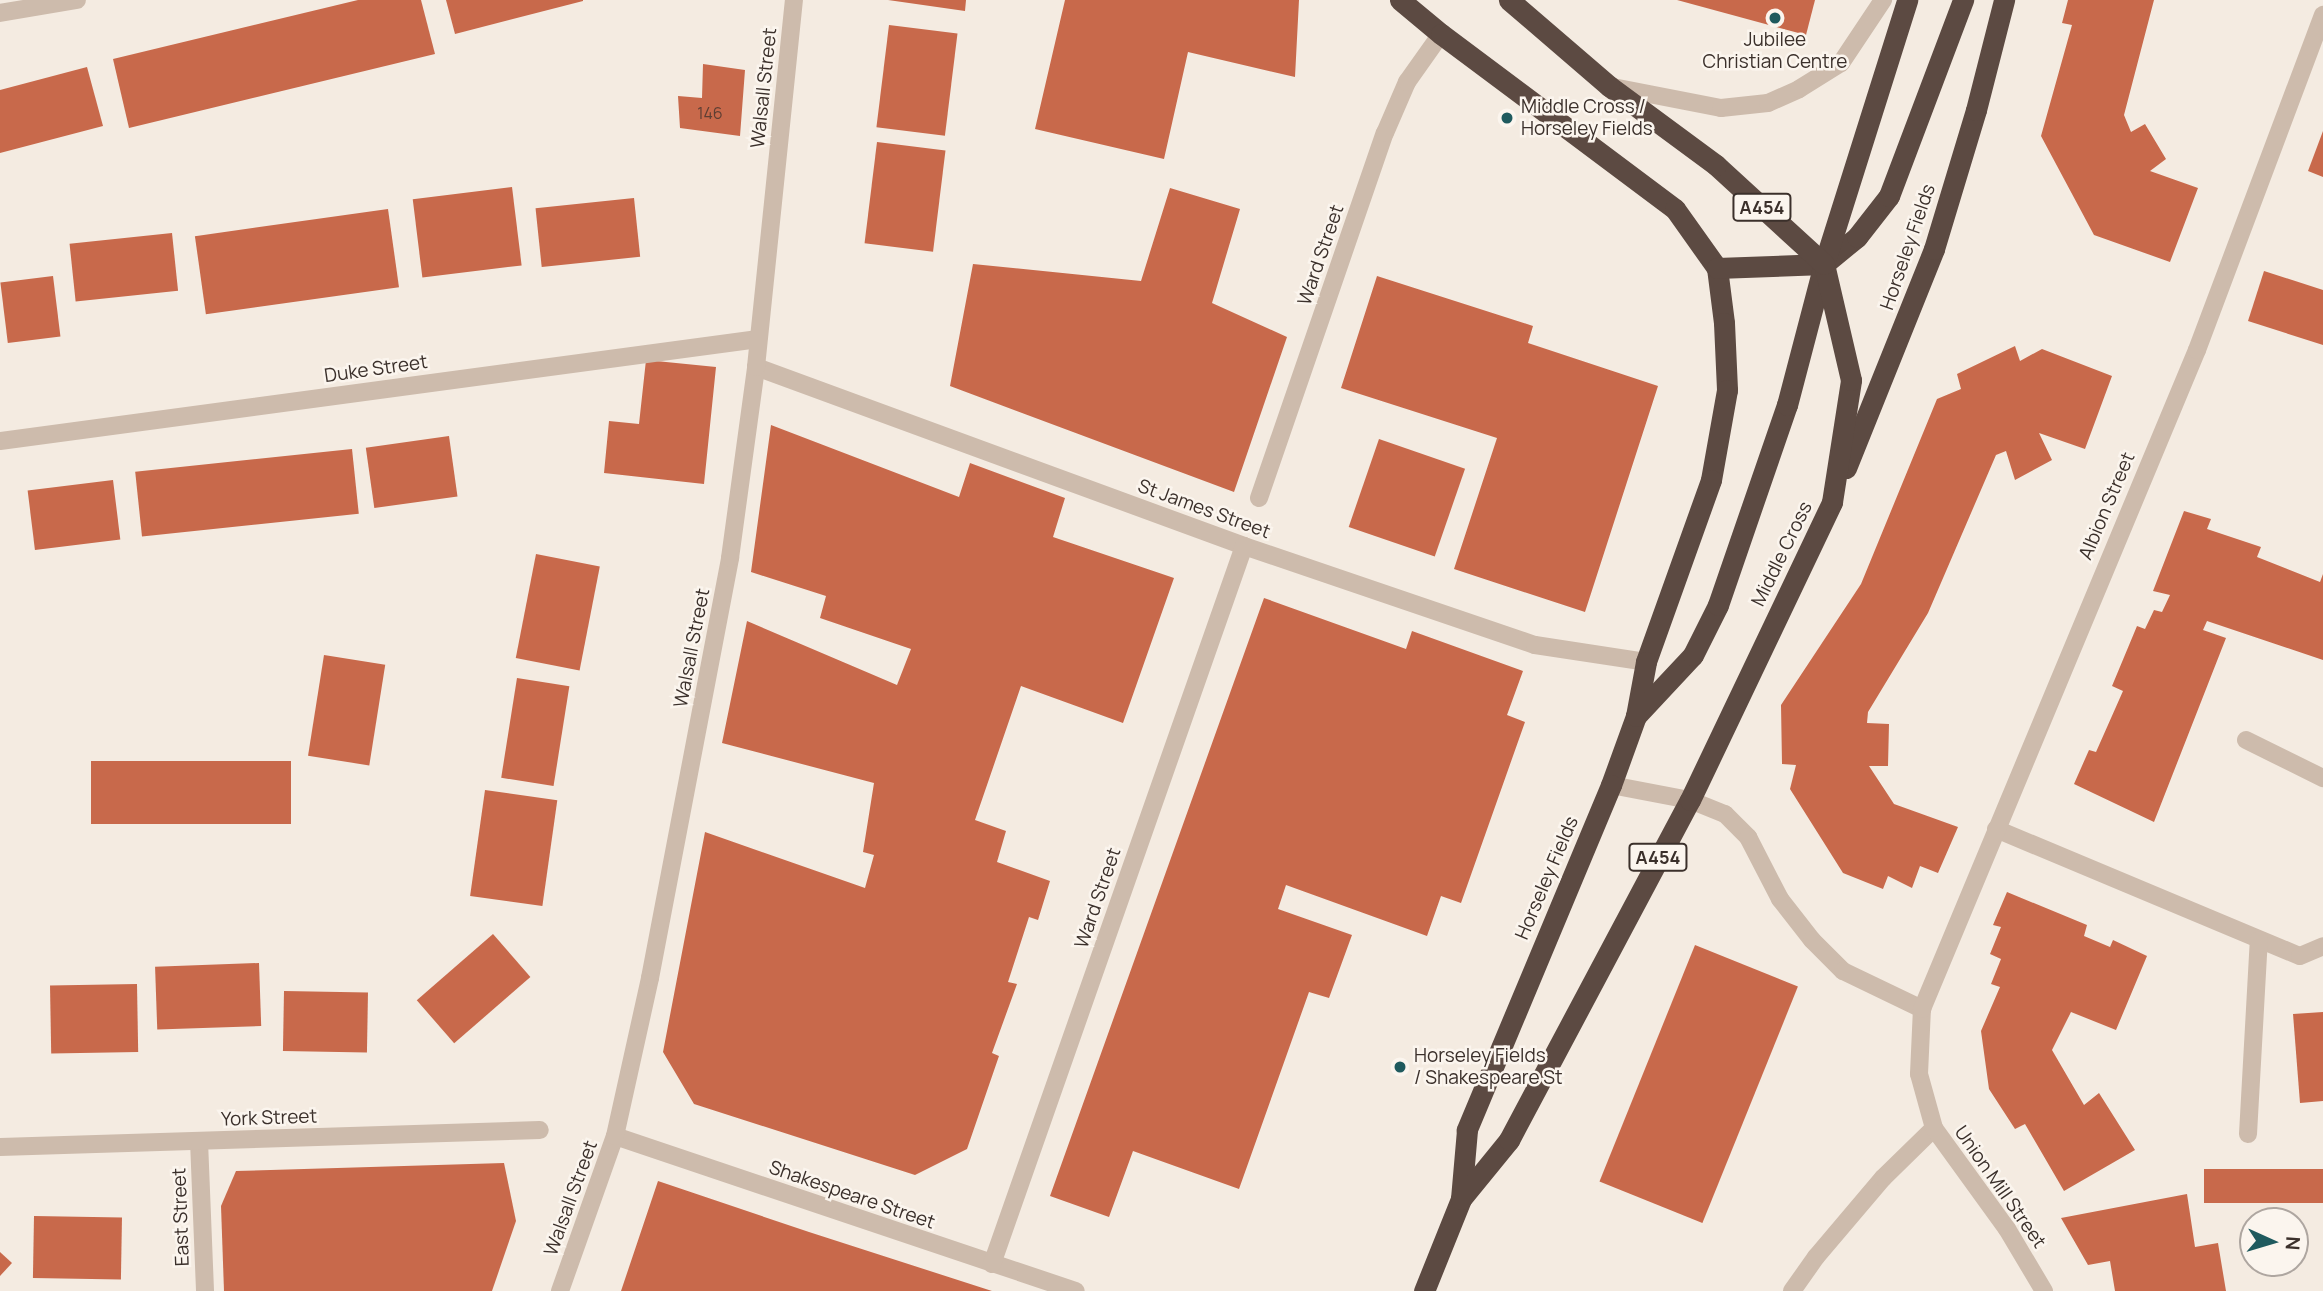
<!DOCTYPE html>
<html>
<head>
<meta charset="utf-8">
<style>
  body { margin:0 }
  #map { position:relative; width:2323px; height:1291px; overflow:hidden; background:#f4ebe1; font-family:Manrope,sans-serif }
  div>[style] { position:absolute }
  .building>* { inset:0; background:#c8694b; transform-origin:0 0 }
  .lane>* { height:18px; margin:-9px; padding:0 9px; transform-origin:9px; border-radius:9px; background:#cdbbac }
  .street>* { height:18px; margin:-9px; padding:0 9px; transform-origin:9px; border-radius:9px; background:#cdbbac }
  .highway>* { height:21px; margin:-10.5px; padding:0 10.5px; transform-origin:10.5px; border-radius:10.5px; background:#5c4a42 }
  .dots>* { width:19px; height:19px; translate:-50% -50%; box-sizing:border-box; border:4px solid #fbf5ee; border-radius:50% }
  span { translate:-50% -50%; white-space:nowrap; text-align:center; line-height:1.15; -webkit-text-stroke:5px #fbf5ee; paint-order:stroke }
  .number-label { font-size:16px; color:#5e3e33 }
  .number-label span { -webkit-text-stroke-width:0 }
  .shield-label span { padding:2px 5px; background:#fbf5ee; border:2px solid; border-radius:5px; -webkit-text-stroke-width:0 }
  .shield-label { font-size:18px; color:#3b302b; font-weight:700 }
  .poi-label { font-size:19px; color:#3b302b }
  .left { translate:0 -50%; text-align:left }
  .street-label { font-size:19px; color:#3b302b }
  .north { position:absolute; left:2239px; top:1207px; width:70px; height:70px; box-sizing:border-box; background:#fbf5ee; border:2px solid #aea6a0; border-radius:50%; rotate:94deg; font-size:19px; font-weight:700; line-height:28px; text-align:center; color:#3b302b }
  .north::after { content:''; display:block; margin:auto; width:24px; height:32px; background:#1f5a5e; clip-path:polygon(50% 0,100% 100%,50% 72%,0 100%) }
</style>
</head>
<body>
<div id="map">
  <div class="building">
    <div style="clip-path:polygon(358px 0,421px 0,435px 54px,129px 128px,113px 59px)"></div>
    <div style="clip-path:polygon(446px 0,583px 0,583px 1px,455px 34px)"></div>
    <div style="clip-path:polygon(888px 0,966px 0,965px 11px)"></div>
    <div style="clip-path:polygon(1065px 0,1299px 0,1295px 77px,1188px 52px,1164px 159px,1035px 129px)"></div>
    <div style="clip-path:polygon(1677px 0,1815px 0,1806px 35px)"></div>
    <div style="clip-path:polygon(2068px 0,2154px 0,2124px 115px,2131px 132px,2145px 124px,2166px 159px,2150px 171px,2198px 188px,2170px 262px,2094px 235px,2041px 136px,2072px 25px,2062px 23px)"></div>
    <div style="left:889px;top:25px;width:69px;height:103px;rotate:7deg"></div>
    <div style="clip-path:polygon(703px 64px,745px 70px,740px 136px,680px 128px,678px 96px,702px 98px)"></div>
    <div style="clip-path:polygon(87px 67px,103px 126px,0 153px,0 90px)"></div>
    <div style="clip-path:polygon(2323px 131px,2323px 177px,2308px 171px)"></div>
    <div style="left:877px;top:142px;width:69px;height:102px;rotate:7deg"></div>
    <div style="left:512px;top:187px;width:79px;height:100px;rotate:83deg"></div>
    <div style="clip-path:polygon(1170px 188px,1240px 209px,1212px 303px,1287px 337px,1234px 492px,950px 386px,973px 264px,1141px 281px)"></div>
    <div style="left:634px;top:198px;width:59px;height:99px;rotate:84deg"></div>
    <div style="left:388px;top:209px;width:79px;height:195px;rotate:82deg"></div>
    <div style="left:172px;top:233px;width:58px;height:103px;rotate:84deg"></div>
    <div style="clip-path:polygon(2264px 271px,2323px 290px,2323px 345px,2248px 321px)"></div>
    <div style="left:53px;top:276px;width:61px;height:53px;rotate:83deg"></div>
    <div style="clip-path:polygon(1377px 276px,1533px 326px,1528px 343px,1658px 386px,1585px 612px,1454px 569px,1497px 438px,1341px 388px)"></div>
    <div style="clip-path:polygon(2015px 346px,2020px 361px,2042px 349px,2112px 376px,2085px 449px,2039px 433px,2052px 460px,2015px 480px,2006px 451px,1996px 455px,1928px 613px,1868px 712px,1867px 723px,1889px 724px,1888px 766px,1869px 766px,1894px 804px,1958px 827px,1938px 873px,1920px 866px,1912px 888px,1888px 876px,1883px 889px,1843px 873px,1790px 789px,1796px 765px,1782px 764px,1781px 705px,1861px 584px,1937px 399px,1961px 389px,1957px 374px)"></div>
    <div style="clip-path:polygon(646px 360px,716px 367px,704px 484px,604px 473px,609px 421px,639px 424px)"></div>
    <div style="clip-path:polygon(771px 425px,959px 497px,970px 463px,1065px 498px,1053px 537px,1174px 578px,1123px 723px,1021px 686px,975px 820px,1006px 831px,997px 862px,1050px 881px,1038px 920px,1029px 917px,1008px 982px,1017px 984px,992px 1053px,999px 1056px,967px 1149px,915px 1175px,694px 1104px,663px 1052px,705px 832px,865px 888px,874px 855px,863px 852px,874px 783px,722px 743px,747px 621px,897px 685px,911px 649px,820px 618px,826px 596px,751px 572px)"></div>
    <div style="left:449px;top:436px;width:61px;height:84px;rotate:82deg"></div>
    <div style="left:1379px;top:439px;width:91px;height:93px;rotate:19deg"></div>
    <div style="left:352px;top:449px;width:65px;height:218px;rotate:84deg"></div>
    <div style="left:113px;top:480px;width:60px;height:86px;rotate:83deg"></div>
    <div style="clip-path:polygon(2184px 511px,2211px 519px,2207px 529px,2261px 547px,2257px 557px,2320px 582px,2323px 574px,2323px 660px,2207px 621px,2203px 630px,2226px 638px,2154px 822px,2074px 784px,2089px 750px,2096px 752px,2123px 691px,2112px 686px,2137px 626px,2145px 629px,2154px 610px,2162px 612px,2170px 595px,2153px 591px)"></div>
    <div style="left:536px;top:554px;width:65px;height:106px;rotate:11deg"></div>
    <div style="clip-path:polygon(1264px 598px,1406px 649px,1412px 631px,1523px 671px,1507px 715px,1525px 722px,1461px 903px,1441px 896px,1427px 936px,1286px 885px,1278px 909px,1352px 935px,1329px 998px,1309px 992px,1239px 1189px,1133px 1151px,1109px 1217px,1050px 1196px)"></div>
    <div style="left:324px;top:655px;width:62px;height:102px;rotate:9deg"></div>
    <div style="left:517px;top:678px;width:53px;height:101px;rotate:9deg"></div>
    <div style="left:91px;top:761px;width:200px;height:63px"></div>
    <div style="left:485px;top:790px;width:73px;height:107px;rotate:8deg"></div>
    <div style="clip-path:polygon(2007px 892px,2087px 925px,2084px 936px,2110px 947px,2113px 940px,2147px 956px,2116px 1030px,2071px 1012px,2052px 1050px,2084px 1105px,2099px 1093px,2135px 1150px,2064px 1191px,2025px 1124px,2015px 1129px,1989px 1089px,1981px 1031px,2000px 987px,1991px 984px,2001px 959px,1990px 954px,2001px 927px,1993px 925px)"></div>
    <div style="left:493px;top:934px;width:57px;height:101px;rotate:49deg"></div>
    <div style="left:1695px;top:945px;width:111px;height:255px;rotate:22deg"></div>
    <div style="left:259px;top:963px;width:63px;height:104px;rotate:88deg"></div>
    <div style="left:137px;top:984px;width:68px;height:87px;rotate:89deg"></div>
    <div style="left:284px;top:991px;width:84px;height:60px;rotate:1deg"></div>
    <div style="clip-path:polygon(2323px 1012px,2323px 1101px,2300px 1103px,2293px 1014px)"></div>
    <div style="clip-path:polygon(504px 1163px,516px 1221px,492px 1291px,224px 1291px,221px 1206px,236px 1171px)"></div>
    <div style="left:2323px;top:1169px;width:34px;height:119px;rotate:90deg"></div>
    <div style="clip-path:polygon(658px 1181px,809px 1232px,992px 1291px,621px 1291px)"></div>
    <div style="clip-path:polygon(2187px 1194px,2195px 1247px,2218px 1243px,2226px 1291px,2115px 1291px,2110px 1261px,2088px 1265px,2061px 1218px)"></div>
    <div style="left:34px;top:1216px;width:88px;height:62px;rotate:1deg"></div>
    <div style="clip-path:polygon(0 1252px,12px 1263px,0 1276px)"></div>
  </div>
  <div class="lane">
    <div style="left:1792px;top:1291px;width:42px;rotate:-54.8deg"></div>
    <div style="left:1816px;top:1257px;width:104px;rotate:-49.7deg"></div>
    <div style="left:1883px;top:1178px;width:71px;rotate:-44.4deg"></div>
  </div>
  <div class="street">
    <div style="left:0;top:13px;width:78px;rotate:-9.6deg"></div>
    <div style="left:1613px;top:87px;width:110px;rotate:11deg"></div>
    <div style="left:1721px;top:108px;width:47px;rotate:-6.1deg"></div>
    <div style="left:1768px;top:103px;width:34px;rotate:-24deg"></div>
    <div style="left:1799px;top:89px;width:49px;rotate:-31.8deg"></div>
    <div style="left:1841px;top:63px;width:76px;rotate:-56.3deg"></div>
    <div style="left:756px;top:367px;width:520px;rotate:20.14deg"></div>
    <div style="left:1244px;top:546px;width:307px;rotate:18.8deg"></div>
    <div style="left:1535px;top:645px;width:112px;rotate:8.7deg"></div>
    <div style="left:0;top:441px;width:765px;rotate:-7.66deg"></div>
    <div style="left:1259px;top:498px;width:386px;rotate:-71deg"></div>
    <div style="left:1385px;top:133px;width:56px;rotate:-66.7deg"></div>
    <div style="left:1407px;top:82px;width:59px;rotate:-54.7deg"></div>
    <div style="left:2246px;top:740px;width:86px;rotate:26.3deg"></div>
    <div style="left:1611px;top:785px;width:80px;rotate:10.8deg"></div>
    <div style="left:1690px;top:800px;width:38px;rotate:22deg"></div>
    <div style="left:1725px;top:814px;width:33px;rotate:45deg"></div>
    <div style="left:1748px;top:837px;width:70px;rotate:62.7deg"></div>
    <div style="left:1780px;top:899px;width:52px;rotate:52deg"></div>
    <div style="left:1812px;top:940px;width:44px;rotate:45deg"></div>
    <div style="left:1843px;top:971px;width:88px;rotate:25.7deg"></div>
    <div style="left:1996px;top:829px;width:329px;rotate:22.7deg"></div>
    <div style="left:2300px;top:956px;width:25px;rotate:-23deg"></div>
    <div style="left:2248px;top:1134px;width:194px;rotate:-86.8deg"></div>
    <div style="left:615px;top:1136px;width:486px;rotate:18.6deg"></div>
    <div style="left:199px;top:1141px;width:150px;rotate:87.7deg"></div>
    <div style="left:0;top:1147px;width:540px;rotate:-1.8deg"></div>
    <div style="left:992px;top:1264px;width:761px;rotate:-70.66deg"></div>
    <div style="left:560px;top:1291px;width:164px;rotate:-70.5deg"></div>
    <div style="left:615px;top:1136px;width:162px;rotate:-77.5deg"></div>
    <div style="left:650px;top:978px;width:428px;rotate:-79.2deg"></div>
    <div style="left:730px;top:558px;width:193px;rotate:-82.2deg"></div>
    <div style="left:756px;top:367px;width:369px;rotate:-84.1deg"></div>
    <div style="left:2044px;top:1291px;width:72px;rotate:-120.8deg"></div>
    <div style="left:2007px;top:1229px;width:125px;rotate:-125.9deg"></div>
    <div style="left:1934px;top:1128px;width:56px;rotate:-105.5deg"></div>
    <div style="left:1919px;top:1074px;width:65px;rotate:-87.4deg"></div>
    <div style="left:1922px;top:1009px;width:714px;rotate:-67.35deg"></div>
    <div style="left:2197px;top:350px;width:358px;rotate:-69.4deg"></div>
  </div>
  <div class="highway">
    <div style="left:1400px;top:0;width:53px;rotate:39.7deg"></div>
    <div style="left:1441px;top:34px;width:292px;rotate:36.8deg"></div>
    <div style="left:1675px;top:209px;width:72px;rotate:54.6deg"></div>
    <div style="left:1717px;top:268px;width:55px;rotate:82.7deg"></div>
    <div style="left:1724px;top:323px;width:67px;rotate:87.4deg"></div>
    <div style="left:1727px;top:390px;width:91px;rotate:100.1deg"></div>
    <div style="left:1711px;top:480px;width:193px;rotate:109.7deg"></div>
    <div style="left:1646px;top:662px;width:55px;rotate:100.5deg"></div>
    <div style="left:1636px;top:716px;width:73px;rotate:109.9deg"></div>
    <div style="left:1611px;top:785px;width:374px;rotate:112.7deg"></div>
    <div style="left:1467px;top:1130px;width:69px;rotate:95deg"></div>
    <div style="left:1461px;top:1199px;width:99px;rotate:111.9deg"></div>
    <div style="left:1717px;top:268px;width:107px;rotate:-2.1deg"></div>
    <div style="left:1824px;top:264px;width:43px;rotate:-39.3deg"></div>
    <div style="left:1857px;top:237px;width:52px;rotate:-52deg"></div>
    <div style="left:1889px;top:196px;width:210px;rotate:-69.3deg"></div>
    <div style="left:1846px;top:468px;width:236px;rotate:-68.1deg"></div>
    <div style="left:1934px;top:249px;width:145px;rotate:-73.2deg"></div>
    <div style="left:1976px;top:110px;width:114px;rotate:-75.7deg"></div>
    <div style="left:1636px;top:716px;width:83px;rotate:-46.9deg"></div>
    <div style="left:1693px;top:655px;width:56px;rotate:-63.4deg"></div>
    <div style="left:1718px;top:605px;width:212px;rotate:-71deg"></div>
    <div style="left:1787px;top:405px;width:146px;rotate:-75.3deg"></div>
    <div style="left:1824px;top:264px;width:277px;rotate:-72.5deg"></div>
    <div style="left:1461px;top:1199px;width:76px;rotate:-50.9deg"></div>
    <div style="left:1509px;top:1140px;width:385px;rotate:-62deg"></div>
    <div style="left:1690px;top:800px;width:330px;rotate:-64.5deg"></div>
    <div style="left:1832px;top:502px;width:123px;rotate:-81.1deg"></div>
    <div style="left:1851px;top:380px;width:119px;rotate:-103.1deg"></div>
    <div style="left:1824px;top:264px;width:147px;rotate:-137.5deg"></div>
    <div style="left:1716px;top:165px;width:133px;rotate:-143.6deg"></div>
    <div style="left:1609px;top:86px;width:132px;rotate:-139.3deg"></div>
  </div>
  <div class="dots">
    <div style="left:1775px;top:18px;background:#1f5a5e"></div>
    <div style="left:1507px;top:118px;background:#1f5a5e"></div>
    <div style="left:1400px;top:1067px;background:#1f5a5e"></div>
  </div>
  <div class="number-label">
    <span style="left:710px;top:113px">146</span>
  </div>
  <div class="shield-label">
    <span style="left:1762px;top:207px">A454</span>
    <span style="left:1658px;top:857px">A454</span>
  </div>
  <div class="poi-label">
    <span style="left:1775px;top:51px">Jubilee<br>Christian Centre</span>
    <span class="left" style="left:1521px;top:118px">Middle Cross /<br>Horseley Fields</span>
    <span class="left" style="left:1414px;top:1067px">Horseley Fields<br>/ Shakespeare St</span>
  </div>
  <div class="street-label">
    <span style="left:764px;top:88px;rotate:-84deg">Walsall Street</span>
    <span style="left:1908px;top:247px;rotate:-71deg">Horseley Fields</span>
    <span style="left:1321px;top:255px;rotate:-71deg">Ward Street</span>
    <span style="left:376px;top:369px;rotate:-8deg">Duke Street</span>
    <span style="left:2107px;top:506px;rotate:-67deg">Albion Street</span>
    <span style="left:1204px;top:509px;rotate:20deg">St James Street</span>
    <span style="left:1782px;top:554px;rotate:-64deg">Middle Cross</span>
    <span style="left:692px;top:648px;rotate:-79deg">Walsall Street</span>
    <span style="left:1547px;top:878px;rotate:-67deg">Horseley Fields</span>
    <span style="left:1098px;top:898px;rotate:-71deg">Ward Street</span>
    <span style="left:269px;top:1118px;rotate:-2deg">York Street</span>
    <span style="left:2000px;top:1187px;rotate:55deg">Union Mill Street</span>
    <span style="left:852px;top:1195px;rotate:19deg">Shakespeare Street</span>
    <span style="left:571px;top:1198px;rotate:-70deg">Walsall Street</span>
    <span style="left:181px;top:1217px;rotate:-92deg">East Street</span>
  </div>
  <div class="north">N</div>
</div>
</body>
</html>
